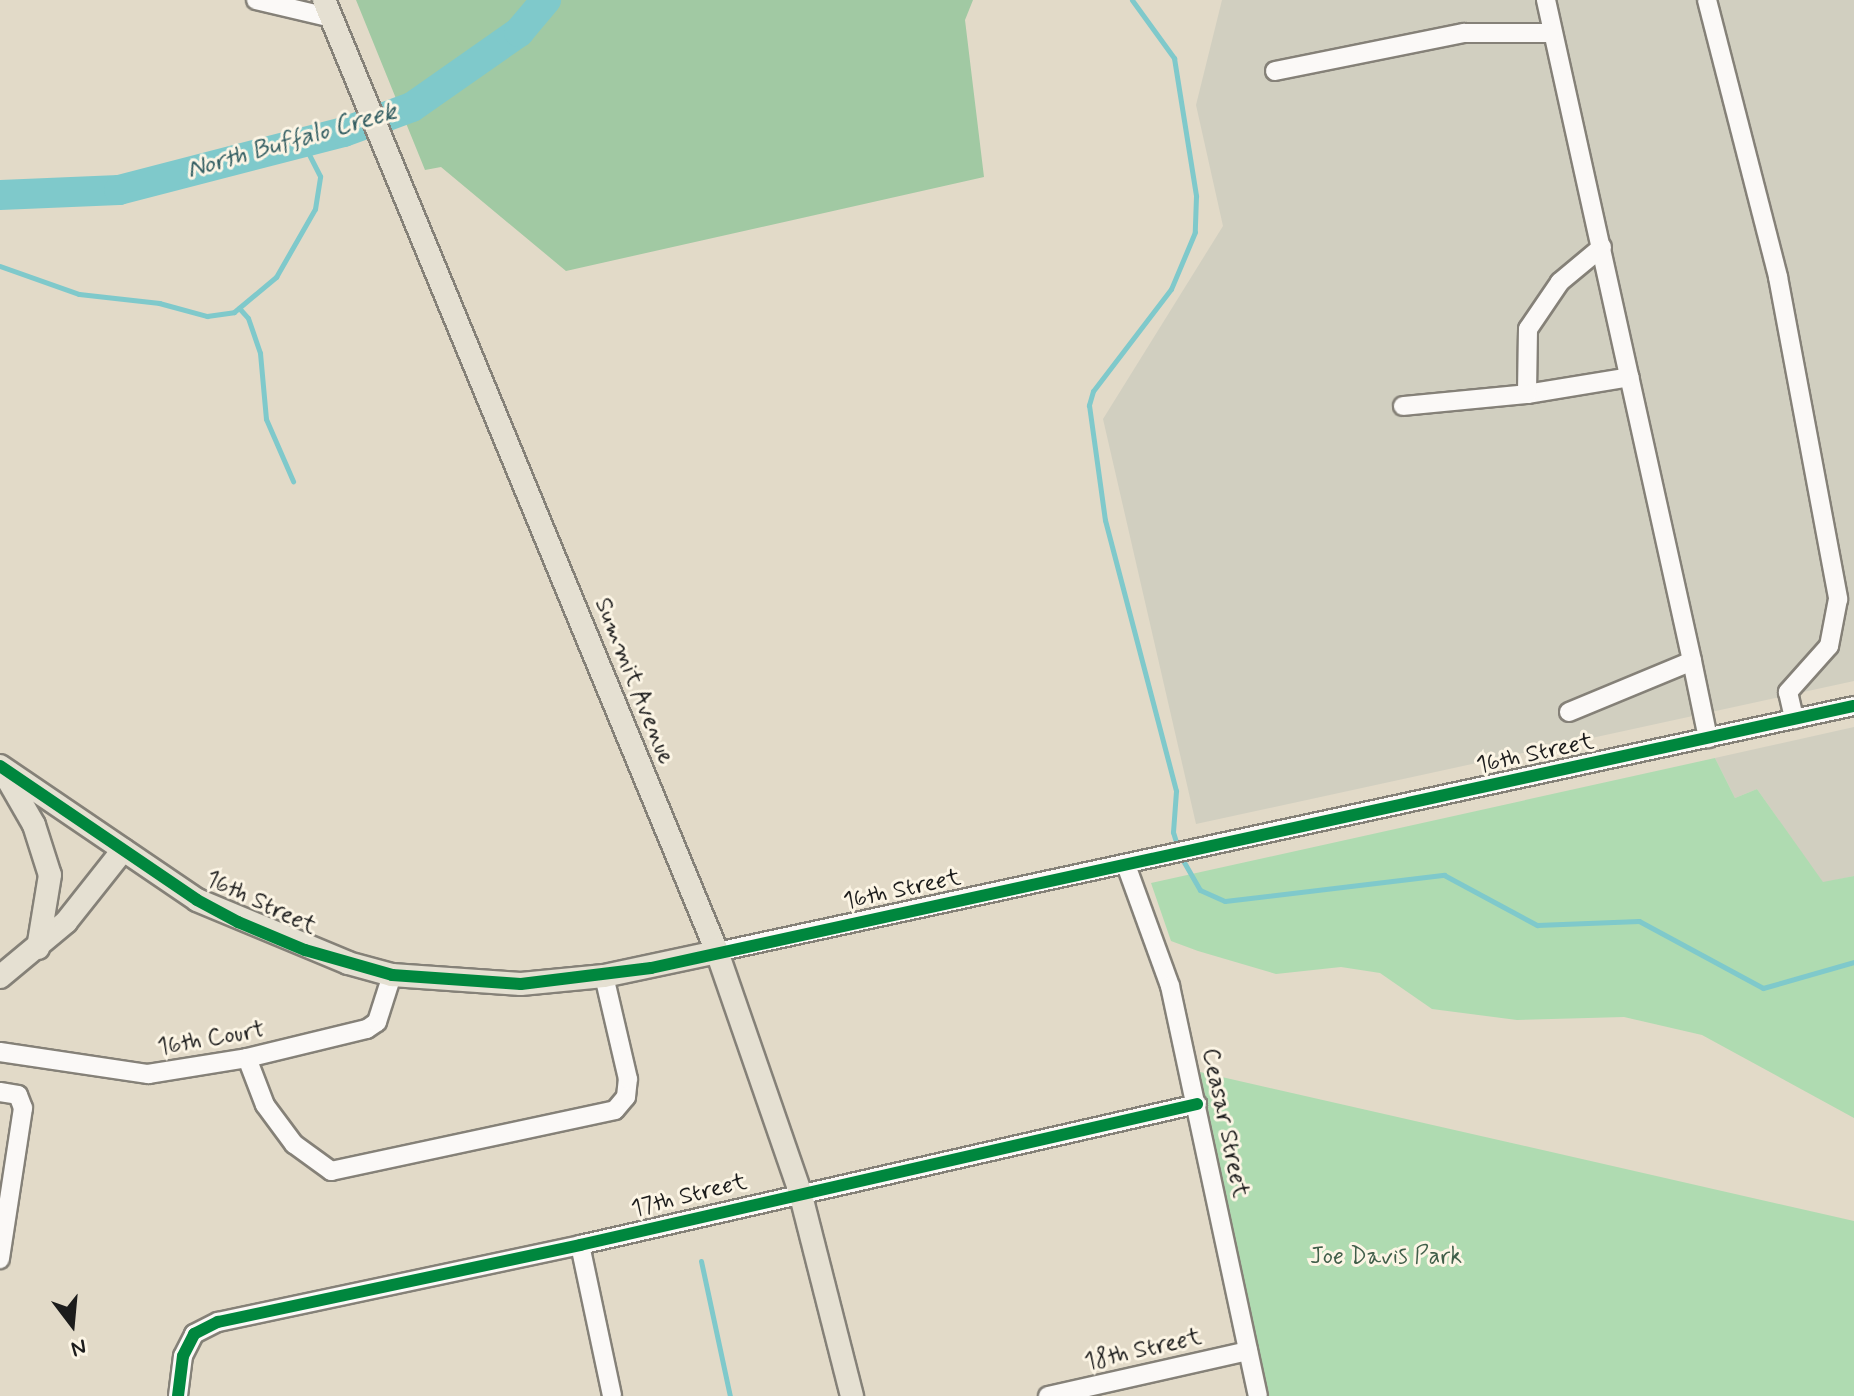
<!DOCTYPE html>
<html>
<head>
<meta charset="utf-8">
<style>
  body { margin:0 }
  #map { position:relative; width:1854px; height:1396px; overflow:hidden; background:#e2dac8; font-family:Mynerve,sans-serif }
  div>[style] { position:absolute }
  .industrial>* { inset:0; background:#d1cfc0 }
  .green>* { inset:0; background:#afdbb1 }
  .forest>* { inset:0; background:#a1c9a3 }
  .stream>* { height:5px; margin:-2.5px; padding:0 2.5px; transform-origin:2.5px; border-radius:2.5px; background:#7fc9cb }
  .river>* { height:30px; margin:-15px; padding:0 15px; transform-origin:15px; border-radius:15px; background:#7fc9cb }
  .roads { filter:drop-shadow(2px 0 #858178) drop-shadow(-2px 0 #858178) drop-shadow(0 2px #858178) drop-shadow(0 -2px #858178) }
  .minor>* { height:18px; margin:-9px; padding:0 9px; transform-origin:9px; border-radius:9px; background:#fbf9f7 }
  .major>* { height:22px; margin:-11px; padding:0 11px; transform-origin:11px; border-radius:11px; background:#e5e0d2 }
  .cycleway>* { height:12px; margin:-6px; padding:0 6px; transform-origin:6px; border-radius:6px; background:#00873e }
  span { translate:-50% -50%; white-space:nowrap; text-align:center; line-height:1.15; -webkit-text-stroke:6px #fcf5e5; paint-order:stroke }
  .street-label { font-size:24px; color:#1c1c1c }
  .park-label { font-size:24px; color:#415f4a }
  .water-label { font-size:26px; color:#335e62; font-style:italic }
  .north { position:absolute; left:32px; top:1284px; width:80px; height:80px; -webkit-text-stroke:6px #fcf5e5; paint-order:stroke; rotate:164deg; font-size:22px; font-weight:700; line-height:32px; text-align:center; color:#1c1c1c }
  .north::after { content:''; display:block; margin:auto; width:28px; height:36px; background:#1c1c1c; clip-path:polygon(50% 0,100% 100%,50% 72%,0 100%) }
</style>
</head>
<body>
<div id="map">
  <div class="industrial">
    <div style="clip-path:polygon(1222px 0,1854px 0,1854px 681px,1196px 824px,1103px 419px,1223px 226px,1196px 105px)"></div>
    <div style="clip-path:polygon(1854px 727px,1854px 876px,1823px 883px,1757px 789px,1735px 798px,1715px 758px)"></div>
  </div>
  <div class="green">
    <div style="clip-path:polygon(1715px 758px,1735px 798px,1757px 789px,1823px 882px,1854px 876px,1854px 1118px,1702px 1035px,1624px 1017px,1517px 1020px,1432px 1009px,1380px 973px,1341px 967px,1276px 974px,1198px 951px,1171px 941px,1151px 883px)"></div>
    <div style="clip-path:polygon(1200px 1072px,1854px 1221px,1854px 1396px,1269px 1396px)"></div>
  </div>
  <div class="forest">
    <div style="clip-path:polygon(356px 0,973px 0,965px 20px,984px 177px,566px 271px,441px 167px,425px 170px)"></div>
  </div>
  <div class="stream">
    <div style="left:1132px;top:0;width:72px;rotate:54.1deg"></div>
    <div style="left:1174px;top:58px;width:140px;rotate:80.9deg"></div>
    <div style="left:1196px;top:196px;width:36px;rotate:92deg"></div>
    <div style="left:1195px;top:232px;width:62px;rotate:112.8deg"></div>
    <div style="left:1171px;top:289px;width:128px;rotate:127.4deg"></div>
    <div style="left:1093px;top:391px;width:15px;rotate:106deg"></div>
    <div style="left:1089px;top:405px;width:116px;rotate:82.1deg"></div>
    <div style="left:1105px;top:520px;width:280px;rotate:75.3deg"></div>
    <div style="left:1176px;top:791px;width:41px;rotate:94.2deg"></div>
    <div style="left:1173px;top:832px;width:17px;rotate:73deg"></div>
    <div style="left:0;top:266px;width:84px;rotate:19.5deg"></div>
    <div style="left:79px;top:294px;width:81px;rotate:6.4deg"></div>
    <div style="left:159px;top:303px;width:50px;rotate:15.2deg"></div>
    <div style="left:207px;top:316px;width:27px;rotate:-8deg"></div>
    <div style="left:234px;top:312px;width:55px;rotate:-39.8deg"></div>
    <div style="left:276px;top:277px;width:78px;rotate:-60.2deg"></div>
    <div style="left:315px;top:209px;width:33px;rotate:-81deg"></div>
    <div style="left:320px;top:176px;width:35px;rotate:-117deg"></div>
    <div style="left:239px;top:308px;width:13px;rotate:48deg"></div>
    <div style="left:248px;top:318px;width:37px;rotate:71deg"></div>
    <div style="left:260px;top:353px;width:66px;rotate:84.8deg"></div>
    <div style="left:266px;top:419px;width:68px;rotate:66.5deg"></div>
    <div style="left:1181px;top:857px;width:38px;rotate:60deg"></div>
    <div style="left:1200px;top:890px;width:27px;rotate:24deg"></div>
    <div style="left:1225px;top:901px;width:221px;rotate:-6.8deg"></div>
    <div style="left:1444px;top:875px;width:106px;rotate:28.3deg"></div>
    <div style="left:1537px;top:925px;width:102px;rotate:-2.2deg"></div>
    <div style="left:1639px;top:921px;width:141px;rotate:28.4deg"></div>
    <div style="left:1763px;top:988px;width:95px;rotate:-15.9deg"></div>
    <div style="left:701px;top:1261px;width:138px;rotate:77.9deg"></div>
  </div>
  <div class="river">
    <div style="left:0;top:195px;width:119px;rotate:-2.4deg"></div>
    <div style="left:119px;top:190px;width:232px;rotate:-14.5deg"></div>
    <div style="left:344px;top:132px;width:72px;rotate:-20.2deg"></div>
    <div style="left:412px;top:107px;width:131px;rotate:-35deg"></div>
    <div style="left:519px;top:32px;width:42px;rotate:-49.8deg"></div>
  </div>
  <div class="roads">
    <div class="minor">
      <div style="left:256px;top:0;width:78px;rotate:13.3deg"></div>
      <div style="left:1546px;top:0;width:677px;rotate:77.54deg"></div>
      <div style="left:1707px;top:0;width:286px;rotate:75.6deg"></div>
      <div style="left:1778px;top:277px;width:328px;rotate:79.4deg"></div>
      <div style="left:1838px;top:599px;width:48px;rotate:100.8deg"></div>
      <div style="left:1829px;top:646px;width:62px;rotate:131.7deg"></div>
      <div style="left:1788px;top:692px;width:28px;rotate:77deg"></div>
      <div style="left:1275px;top:71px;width:193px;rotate:-11.4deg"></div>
      <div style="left:1464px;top:33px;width:87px"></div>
      <div style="left:1602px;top:247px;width:55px;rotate:140.2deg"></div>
      <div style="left:1560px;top:282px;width:57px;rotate:124.2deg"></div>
      <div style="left:1528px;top:329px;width:65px;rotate:90.9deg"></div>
      <div style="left:1527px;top:394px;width:104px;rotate:-9.4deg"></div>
      <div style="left:1403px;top:406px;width:125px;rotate:-5.5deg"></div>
      <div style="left:1569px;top:712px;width:133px;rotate:-22.5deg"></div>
      <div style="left:1692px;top:661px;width:79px;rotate:78.3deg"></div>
      <div style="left:1126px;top:865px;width:129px;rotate:70deg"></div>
      <div style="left:1170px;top:986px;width:419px;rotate:77.9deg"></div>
      <div style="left:717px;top:952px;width:1163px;rotate:-12.21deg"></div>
      <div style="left:0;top:1052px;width:150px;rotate:8.5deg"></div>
      <div style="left:148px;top:1074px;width:100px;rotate:-9.2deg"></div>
      <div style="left:247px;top:1058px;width:123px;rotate:-13.6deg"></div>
      <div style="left:367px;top:1029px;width:12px;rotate:-35deg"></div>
      <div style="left:377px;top:1022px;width:49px;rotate:-72.3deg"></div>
      <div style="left:247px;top:1058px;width:50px;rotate:69deg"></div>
      <div style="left:265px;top:1105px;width:49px;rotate:53.4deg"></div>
      <div style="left:294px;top:1144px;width:46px;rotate:36.1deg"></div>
      <div style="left:331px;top:1171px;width:290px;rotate:-12.1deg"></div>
      <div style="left:615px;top:1110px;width:17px;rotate:-50deg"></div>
      <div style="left:626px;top:1097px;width:18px;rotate:-84deg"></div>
      <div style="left:628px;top:1079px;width:106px;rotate:-103.1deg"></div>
      <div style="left:0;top:1092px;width:18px;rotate:9deg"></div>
      <div style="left:18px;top:1095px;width:14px;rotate:69deg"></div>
      <div style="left:23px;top:1108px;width:153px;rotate:98.7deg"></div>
      <div style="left:580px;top:1245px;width:154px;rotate:78deg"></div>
      <div style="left:178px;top:1396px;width:40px;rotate:-82.9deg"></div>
      <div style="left:183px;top:1356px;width:25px;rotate:-63deg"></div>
      <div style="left:194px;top:1334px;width:27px;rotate:-27deg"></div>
      <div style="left:218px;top:1322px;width:370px;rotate:-12deg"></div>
      <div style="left:580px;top:1245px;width:633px;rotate:-12.87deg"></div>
      <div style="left:1048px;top:1396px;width:205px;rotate:-12.7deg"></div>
    </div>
    <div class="major">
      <div style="left:324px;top:0;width:1027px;rotate:67.56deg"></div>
      <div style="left:716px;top:949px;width:257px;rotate:70.9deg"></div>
      <div style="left:800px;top:1192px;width:211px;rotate:75.7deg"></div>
      <div style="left:0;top:766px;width:238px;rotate:34.2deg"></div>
      <div style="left:197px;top:900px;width:164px;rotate:22.6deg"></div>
      <div style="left:348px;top:963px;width:46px;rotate:15.3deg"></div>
      <div style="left:392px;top:975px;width:129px;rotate:4deg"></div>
      <div style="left:521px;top:984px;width:83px;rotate:-5.5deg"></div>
      <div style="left:604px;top:976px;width:116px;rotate:-12deg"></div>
      <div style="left:3px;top:771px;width:62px;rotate:60.1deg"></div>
      <div style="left:34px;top:825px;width:52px;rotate:72.3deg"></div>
      <div style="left:50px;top:875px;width:74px;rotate:99.3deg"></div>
      <div style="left:0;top:977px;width:86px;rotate:-39.8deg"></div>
      <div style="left:66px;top:922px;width:92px;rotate:-51.6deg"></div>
    </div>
  </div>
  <div class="cycleway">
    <div style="left:0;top:766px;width:238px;rotate:34.2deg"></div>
    <div style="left:197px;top:900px;width:47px;rotate:28.2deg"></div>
    <div style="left:238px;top:922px;width:73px;rotate:22.7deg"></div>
    <div style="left:305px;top:950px;width:91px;rotate:16deg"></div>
    <div style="left:392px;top:975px;width:129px;rotate:4deg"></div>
    <div style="left:521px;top:984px;width:131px;rotate:-7deg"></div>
    <div style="left:651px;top:968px;width:1231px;rotate:-12.29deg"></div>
    <div style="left:178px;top:1396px;width:40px;rotate:-82.9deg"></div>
    <div style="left:183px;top:1356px;width:25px;rotate:-63deg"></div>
    <div style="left:194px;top:1334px;width:27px;rotate:-27deg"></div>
    <div style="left:218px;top:1322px;width:370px;rotate:-12deg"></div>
    <div style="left:580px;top:1245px;width:633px;rotate:-12.87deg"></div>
  </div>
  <div class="street-label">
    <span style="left:634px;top:681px;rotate:68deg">Summit Avenue</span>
    <span style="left:1535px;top:754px;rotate:-12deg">16th Street</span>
    <span style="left:902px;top:890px;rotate:-12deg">16th Street</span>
    <span style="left:261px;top:903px;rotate:25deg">16th Street</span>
    <span style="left:211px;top:1039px;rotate:-10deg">16th Court</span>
    <span style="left:1225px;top:1123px;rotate:78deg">Ceasar Street</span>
    <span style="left:689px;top:1196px;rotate:-14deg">17th Street</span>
    <span style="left:1143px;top:1350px;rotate:-13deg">18th Street</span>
  </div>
  <div class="park-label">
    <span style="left:1386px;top:1257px">Joe Davis Park</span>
  </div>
  <div class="water-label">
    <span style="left:292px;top:142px;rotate:-16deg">North Buffalo Creek</span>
  </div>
  <div class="north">N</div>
</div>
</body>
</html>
